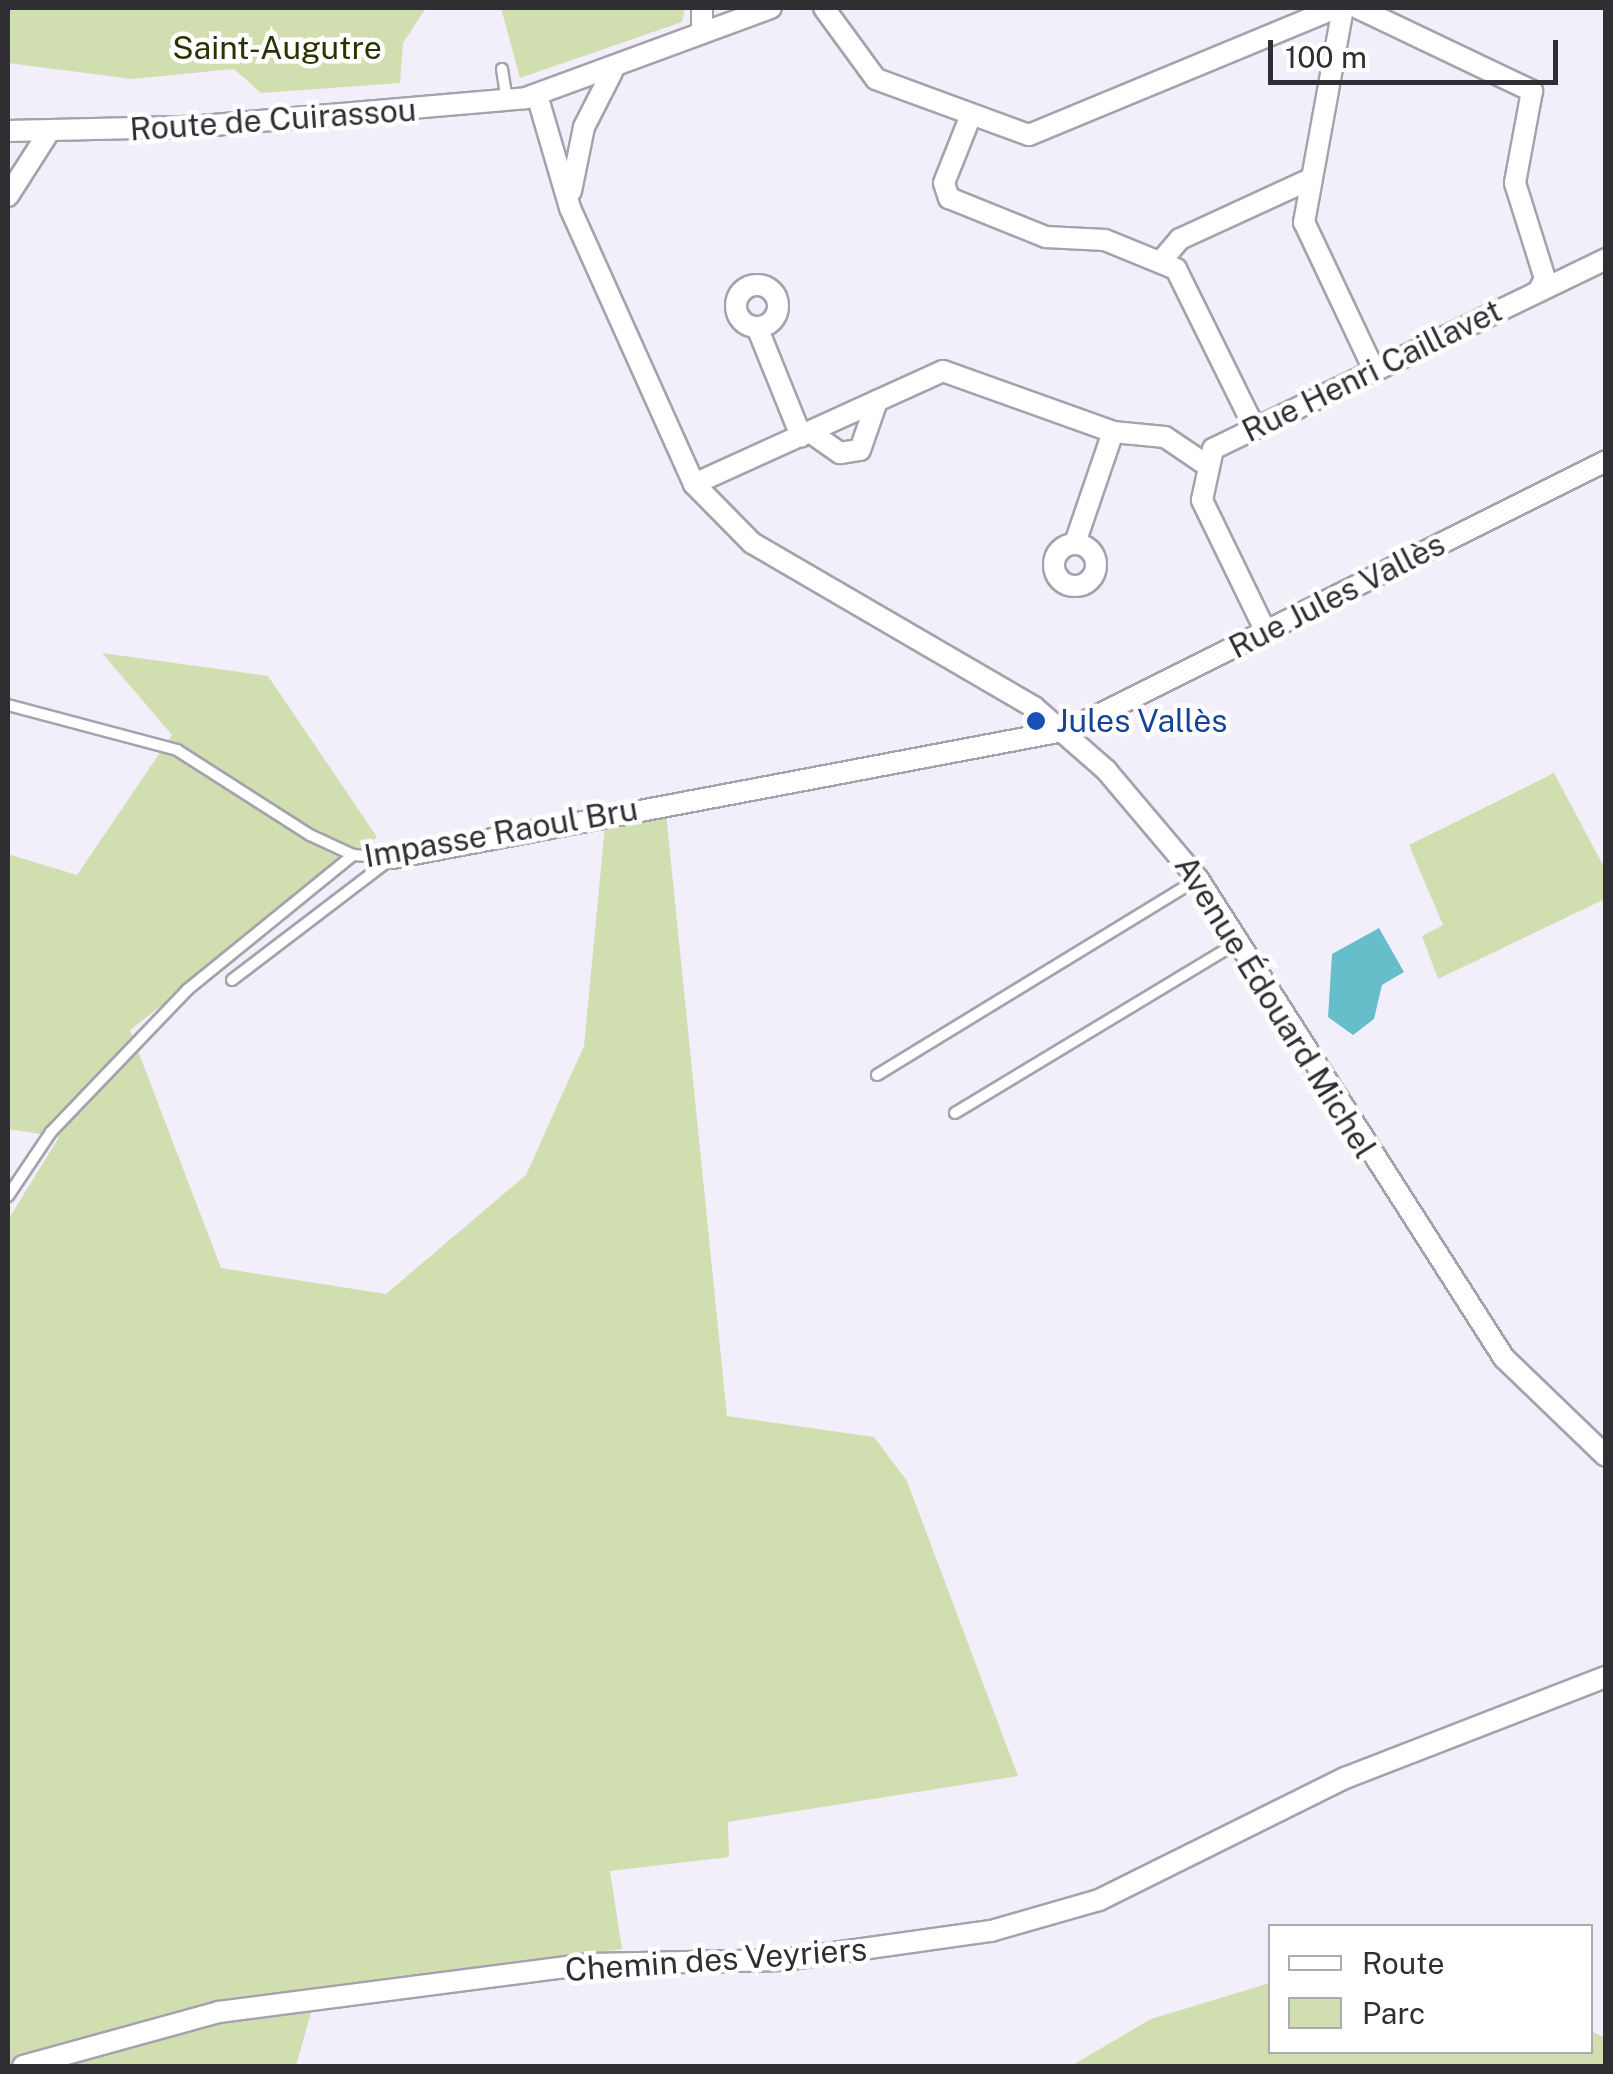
<!DOCTYPE html>
<html>
<head>
<meta charset="utf-8">
<style>
  body { margin:0 }
  #map { position:relative; width:1613px; height:2074px; overflow:hidden; background:#f2effa; font-family:"Public Sans",sans-serif }
  div>[style] { position:absolute }
  .green>* { inset:0; background:#d1dfb0 }
  .water>* { inset:0; background:#65beca }
  .roads { filter:drop-shadow(2px 0 #a5a2ad) drop-shadow(-2px 0 #a5a2ad) drop-shadow(0 2px #a5a2ad) drop-shadow(0 -2px #a5a2ad) }
  .lane>* { height:10px; margin:-5px; padding:0 5px; transform-origin:5px; border-radius:5px; background:#fff }
  .street>* { height:20px; margin:-10px; padding:0 10px; transform-origin:10px; border-radius:10px; background:#fff }
  .street>.ring { margin:-10px; padding:0; box-sizing:content-box; background:none; border:20px solid #fff; border-radius:50% }
  .dots>* { width:28px; height:28px; translate:-50% -50%; box-sizing:border-box; border:5px solid #fff; border-radius:50% }
  span { translate:-50% -50%; white-space:nowrap; text-align:center; line-height:1.15; -webkit-text-stroke:9px #fff; paint-order:stroke }
  .park-label { font-size:32px; color:#293302 }
  .street-label { font-size:32px; color:#2f2e32 }
  .transit-label { font-size:32px; color:#164399 }
  .left { translate:0 -50%; text-align:left }
  .frame { position:absolute; inset:0; border:10px solid #2f2e32; pointer-events:none }
  .legend { position:absolute; left:1268px; top:1924px; width:325px; height:130px; box-sizing:border-box; background:#fff; border:2px solid #acabad; margin:0; padding:12px 18px; list-style:none; font-size:30px; color:#2f2e32 }
  .legend li { display:flex; align-items:center; gap:20px; height:50px }
  .legend b { width:50px; border:2px solid #acabad }
  .scale { position:absolute; left:1268px; top:40px; width:290px; height:45px; box-sizing:border-box; border:5px solid #2f2e32; border-top:0; padding-left:12px; font-size:30px; line-height:35px; white-space:nowrap; color:#2f2e32; -webkit-text-stroke:8px #fff; paint-order:stroke }
</style>
</head>
<body>
<div id="map">
  <div class="green">
    <div style="clip-path:polygon(8px 8px,426px 8px,403px 43px,400px 83px,261px 93px,234px 69px,132px 79px,8px 63px)"></div>
    <div style="clip-path:polygon(501px 8px,685px 8px,682px 22px,520px 78px)"></div>
    <div style="clip-path:polygon(102px 653px,268px 676px,377px 837px,130px 1030px,221px 1268px,386px 1294px,526px 1175px,584px 1046px,605px 826px,666px 813px,727px 1416px,874px 1437px,907px 1481px,1018px 1776px,728px 1822px,729px 1857px,610px 1871px,622px 1949px,318px 1987px,296px 2066px,8px 2066px,8px 1220px,59px 1137px,8px 1129px,8px 854px,77px 875px,172px 735px)"></div>
    <div style="clip-path:polygon(1554px 773px,1605px 869px,1605px 899px,1438px 979px,1422px 936px,1443px 925px,1409px 845px)"></div>
    <div style="clip-path:polygon(1270px 1983px,1270px 2052px,1590px 2052px,1591px 2031px,1605px 2038px,1605px 2066px,1071px 2066px,1151px 2019px)"></div>
  </div>
  <div class="water">
    <div style="clip-path:polygon(1379px 928px,1404px 972px,1382px 985px,1374px 1019px,1353px 1035px,1328px 1017px,1332px 954px)"></div>
  </div>
  <div class="roads">
    <div class="lane">
      <div style="left:502px;top:69px;width:30px;rotate:81deg"></div>
      <div style="left:8px;top:705px;width:175px;rotate:14.9deg"></div>
      <div style="left:177px;top:750px;width:158px;rotate:32.6deg"></div>
      <div style="left:310px;top:835px;width:47px;rotate:24.9deg"></div>
      <div style="left:353px;top:855px;width:39px;rotate:4deg"></div>
      <div style="left:232px;top:980px;width:200px;rotate:-37.3deg"></div>
      <div style="left:877px;top:1075px;width:376px;rotate:-31.4deg"></div>
      <div style="left:955px;top:1113px;width:331px;rotate:-31.1deg"></div>
      <div style="left:8px;top:1196px;width:77px;rotate:-56.1deg"></div>
      <div style="left:51px;top:1132px;width:197px;rotate:-46.2deg"></div>
      <div style="left:187px;top:990px;width:214px;rotate:-39.1deg"></div>
    </div>
    <div class="street">
      <div style="left:824px;top:8px;width:88px;rotate:53.8deg"></div>
      <div style="left:876px;top:79px;width:163px;rotate:20.1deg"></div>
      <div style="left:1029px;top:135px;width:332px;rotate:-22.5deg"></div>
      <div style="left:1343px;top:8px;width:218px;rotate:100.3deg"></div>
      <div style="left:1304px;top:222px;width:164px;rotate:64.7deg"></div>
      <div style="left:1358px;top:8px;width:193px;rotate:25.5deg"></div>
      <div style="left:1532px;top:91px;width:94px;rotate:100.5deg"></div>
      <div style="left:1515px;top:183px;width:101px;rotate:72.6deg"></div>
      <div style="left:1545px;top:279px;width:13px;rotate:119deg"></div>
      <div style="left:702px;top:33px;width:25px;rotate:-90deg"></div>
      <div style="left:537px;top:95px;width:118px;rotate:73.7deg"></div>
      <div style="left:570px;top:208px;width:303px;rotate:65.8deg"></div>
      <div style="left:694px;top:484px;width:83px;rotate:45.5deg"></div>
      <div style="left:752px;top:543px;width:326px;rotate:30.2deg"></div>
      <div style="left:1034px;top:707px;width:96px;rotate:41.2deg"></div>
      <div style="left:1106px;top:770px;width:143px;rotate:49.8deg"></div>
      <div style="left:1198px;top:879px;width:568px;rotate:57.43deg"></div>
      <div style="left:1504px;top:1358px;width:141px;rotate:43.9deg"></div>
      <div style="left:971px;top:115px;width:73px;rotate:111.7deg"></div>
      <div style="left:944px;top:183px;width:16px;rotate:72deg"></div>
      <div style="left:949px;top:198px;width:105px;rotate:21.9deg"></div>
      <div style="left:1046px;top:237px;width:59px;rotate:2.9deg"></div>
      <div style="left:1105px;top:240px;width:77px;rotate:22.2deg"></div>
      <div style="left:1176px;top:269px;width:178px;rotate:63.7deg"></div>
      <div style="left:8px;top:131px;width:182px;rotate:-1.3deg"></div>
      <div style="left:190px;top:127px;width:337px;rotate:-4.9deg"></div>
      <div style="left:526px;top:98px;width:261px;rotate:-20.2deg"></div>
      <div style="left:571px;top:191px;width:65px;rotate:-78.5deg"></div>
      <div style="left:584px;top:127px;width:62px;rotate:-63deg"></div>
      <div style="left:8px;top:196px;width:72px;rotate:-57.4deg"></div>
      <div style="left:1163px;top:259px;width:26px;rotate:-50deg"></div>
      <div style="left:1180px;top:239px;width:141px;rotate:-24.7deg"></div>
      <div class="ring" style="left:736px;top:285px;width:22px;height:22px"></div>
      <div style="left:757px;top:327px;width:118px;rotate:68deg"></div>
      <div style="left:810px;top:432px;width:37px;rotate:35deg"></div>
      <div style="left:840px;top:453px;width:20px;rotate:-9deg"></div>
      <div style="left:860px;top:450px;width:52px;rotate:-70.9deg"></div>
      <div style="left:694px;top:484px;width:273px;rotate:-24.4deg"></div>
      <div style="left:943px;top:371px;width:181px;rotate:19.7deg"></div>
      <div style="left:1113px;top:432px;width:52px;rotate:5.5deg"></div>
      <div style="left:1165px;top:437px;width:48px;rotate:34deg"></div>
      <div style="left:1075px;top:543px;width:117px;rotate:-71.1deg"></div>
      <div class="ring" style="left:1054px;top:544px;width:22px;height:22px"></div>
      <div style="left:1266px;top:632px;width:147px;rotate:-115.9deg"></div>
      <div style="left:1202px;top:500px;width:52px;rotate:-77.8deg"></div>
      <div style="left:1213px;top:449px;width:437px;rotate:-25.8deg"></div>
      <div style="left:392px;top:858px;width:688px;rotate:-10.72deg"></div>
      <div style="left:1068px;top:730px;width:602px;rotate:-26.57deg"></div>
      <div style="left:23px;top:2066px;width:203px;rotate:-15.4deg"></div>
      <div style="left:219px;top:2012px;width:374px;rotate:-7.4deg"></div>
      <div style="left:590px;top:1964px;width:194px;rotate:-1.2deg"></div>
      <div style="left:784px;top:1960px;width:209px;rotate:-8deg"></div>
      <div style="left:991px;top:1931px;width:112px;rotate:-16deg"></div>
      <div style="left:1099px;top:1900px;width:275px;rotate:-26.4deg"></div>
      <div style="left:1345px;top:1778px;width:280px;rotate:-21.2deg"></div>
    </div>
  </div>
  <div class="dots">
    <div style="left:1036px;top:721px;background:#1a4fb4"></div>
  </div>
  <div class="park-label">
    <span style="left:277px;top:48px">Saint-Augutre</span>
  </div>
  <div class="street-label">
    <span style="left:273px;top:120px;rotate:-4deg">Route de Cuirassou</span>
    <span style="left:1372px;top:371px;rotate:-26deg">Rue Henri Caillavet</span>
    <span style="left:1337px;top:596px;rotate:-27deg">Rue Jules Vallès</span>
    <span style="left:501px;top:833px;rotate:-10deg">Impasse Raoul Bru</span>
    <span style="left:1275px;top:1007px;rotate:58deg">Avenue Édouard Michel</span>
    <span style="left:716px;top:1960px;rotate:-4deg">Chemin des Veyriers</span>
  </div>
  <div class="transit-label">
    <span class="left" style="left:1056px;top:721px">Jules Vallès</span>
  </div>
  <div class="frame"></div>
  <ul class="legend">
  <li><b style="height:12px;background:#fff"></b>Route</li>
  <li><b style="height:28px;background:#d1dfb0"></b>Parc</li>
  </ul>
  <div class="scale">100 m</div>
</div>
</body>
</html>
